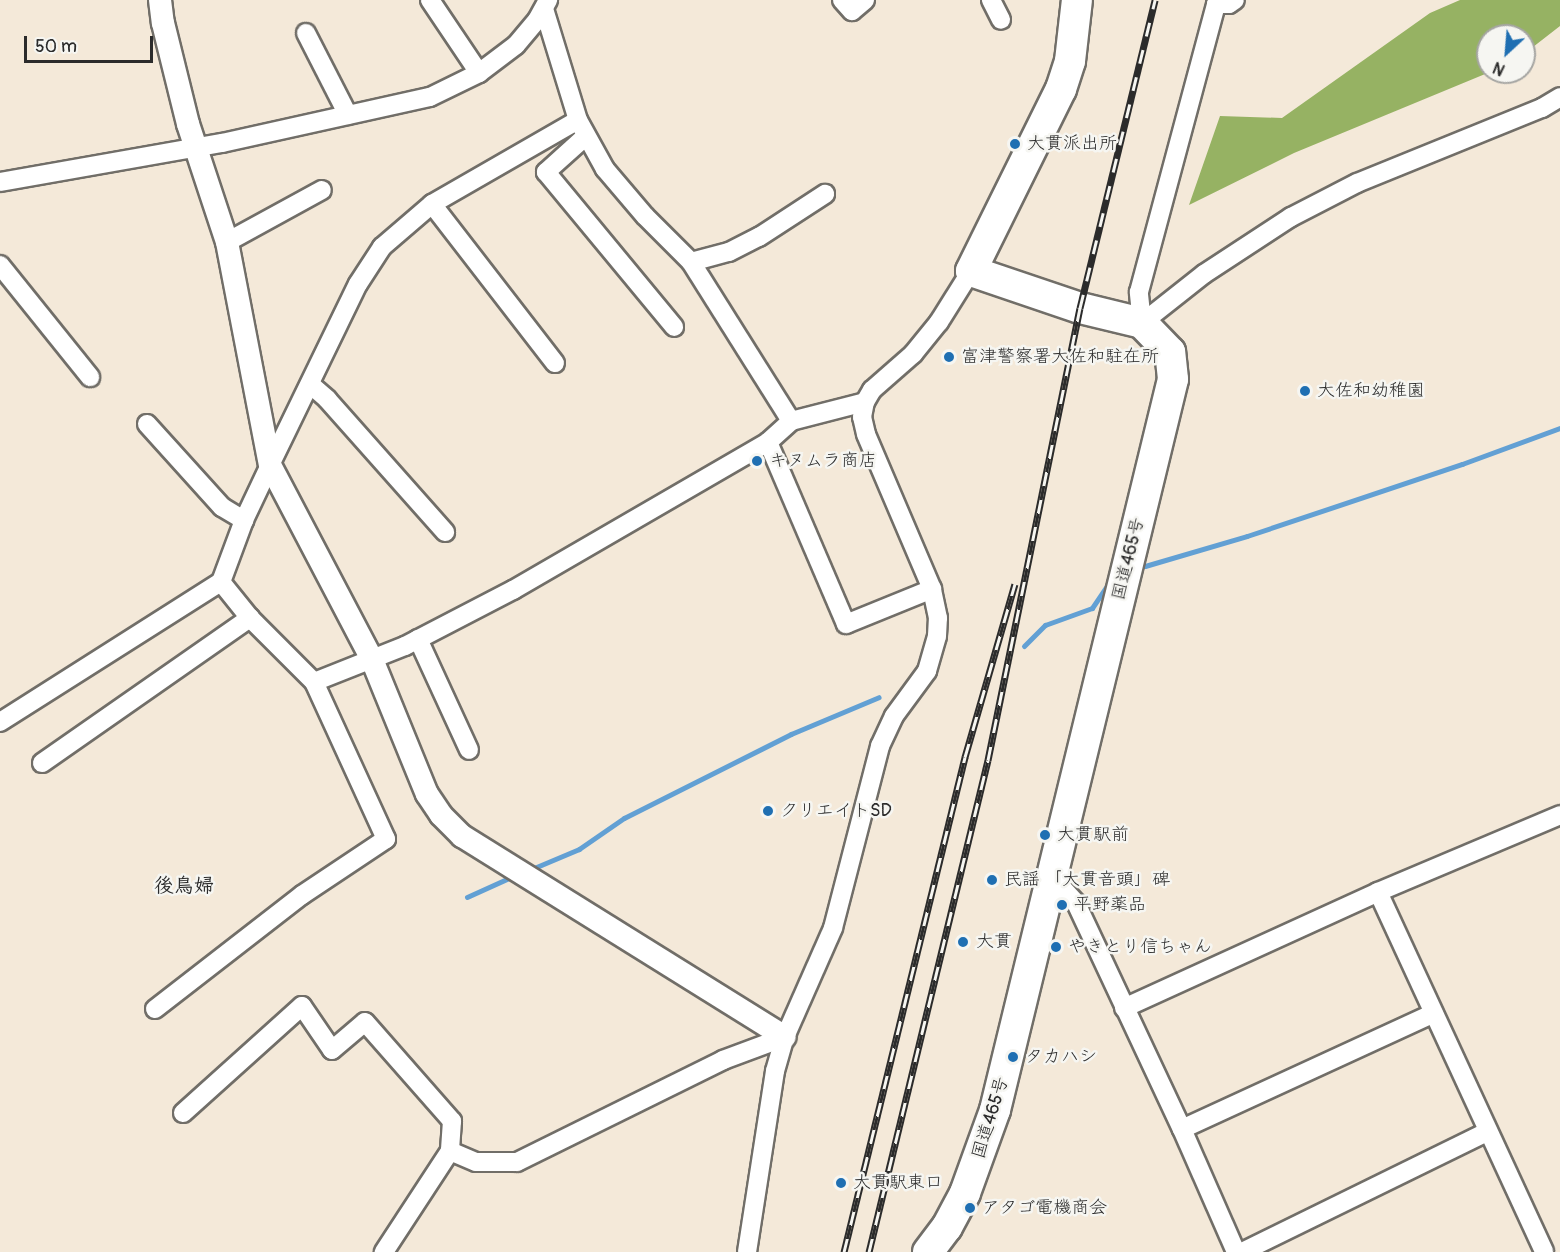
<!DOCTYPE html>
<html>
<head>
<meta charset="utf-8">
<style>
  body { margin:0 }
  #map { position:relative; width:1560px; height:1252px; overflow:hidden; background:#f4e9d9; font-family:Pangolin,"Klee One",sans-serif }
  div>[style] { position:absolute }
  .forest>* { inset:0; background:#96b263 }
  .stream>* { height:5px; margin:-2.5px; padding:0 2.5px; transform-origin:2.5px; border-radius:2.5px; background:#62a0d4 }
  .roads { filter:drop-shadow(2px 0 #716e68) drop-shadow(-2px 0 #716e68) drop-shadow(0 2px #716e68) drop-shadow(0 -2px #716e68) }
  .minor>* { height:18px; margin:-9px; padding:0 9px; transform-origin:9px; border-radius:9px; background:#fff }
  .tertiary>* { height:22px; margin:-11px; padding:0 11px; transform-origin:11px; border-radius:11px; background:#fff }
  .trunk>* { height:30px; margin:-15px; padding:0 15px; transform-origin:15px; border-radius:15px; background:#fff }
  .rail>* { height:7px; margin-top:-3.5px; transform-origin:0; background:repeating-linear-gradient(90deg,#f6f6f2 0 14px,#2b2b2b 0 28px); box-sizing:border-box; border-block:2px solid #2b2b2b }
  .dots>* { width:16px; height:16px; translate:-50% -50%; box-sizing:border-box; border:3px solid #f6f6f2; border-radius:50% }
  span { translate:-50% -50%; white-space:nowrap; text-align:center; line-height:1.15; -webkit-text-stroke:5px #f6f6f2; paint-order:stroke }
  .poi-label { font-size:18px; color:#2b2b2b }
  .left { translate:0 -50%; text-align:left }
  .street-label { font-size:18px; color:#2b2b2b }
  .neighbourhood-label { font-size:20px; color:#2b2b2b; font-weight:700 }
  .north { position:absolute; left:1476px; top:24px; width:60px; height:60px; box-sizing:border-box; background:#f6f6f2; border:2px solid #a5a5a2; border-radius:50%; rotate:206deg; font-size:16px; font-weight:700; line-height:24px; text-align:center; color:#2b2b2b }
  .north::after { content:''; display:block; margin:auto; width:21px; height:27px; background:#1f6fb2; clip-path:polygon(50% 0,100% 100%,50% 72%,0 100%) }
  .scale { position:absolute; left:24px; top:36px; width:129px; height:27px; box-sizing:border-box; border:3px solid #2b2b2b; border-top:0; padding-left:8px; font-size:18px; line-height:21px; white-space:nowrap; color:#2b2b2b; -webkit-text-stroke:4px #f6f6f2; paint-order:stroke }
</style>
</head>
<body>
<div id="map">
  <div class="forest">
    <div style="clip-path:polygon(1460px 0,1560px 0,1560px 26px,1524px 54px,1524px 36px,1488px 36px,1488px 72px,1490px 72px,1294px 153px,1189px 205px,1220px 116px,1282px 118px,1430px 13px)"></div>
  </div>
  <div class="stream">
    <div style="left:1145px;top:566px;width:106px;rotate:-16.4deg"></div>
    <div style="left:1247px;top:536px;width:227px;rotate:-18.5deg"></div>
    <div style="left:1462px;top:464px;width:104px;rotate:-20.2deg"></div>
    <div style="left:1024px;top:646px;width:30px;rotate:-45deg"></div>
    <div style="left:1045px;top:625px;width:50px;rotate:-19.9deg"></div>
    <div style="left:1092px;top:608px;width:29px;rotate:-56deg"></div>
    <div style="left:534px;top:868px;width:49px;rotate:-22.9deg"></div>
    <div style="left:579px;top:849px;width:55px;rotate:-34.6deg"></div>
    <div style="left:624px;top:818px;width:187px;rotate:-26.7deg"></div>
    <div style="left:791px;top:734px;width:95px;rotate:-22.8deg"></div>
    <div style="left:467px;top:897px;width:46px;rotate:-24.3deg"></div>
  </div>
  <div class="roads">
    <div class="minor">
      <div style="left:430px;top:0;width:88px;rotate:56.1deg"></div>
      <div style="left:842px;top:0;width:15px;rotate:48deg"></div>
      <div style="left:852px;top:11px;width:17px;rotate:-40deg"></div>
      <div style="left:991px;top:0;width:22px;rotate:63deg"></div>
      <div style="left:544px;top:9px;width:116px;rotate:73deg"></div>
      <div style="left:578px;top:120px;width:56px;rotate:61.1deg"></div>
      <div style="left:605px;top:169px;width:62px;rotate:49.6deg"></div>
      <div style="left:645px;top:216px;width:65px;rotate:45deg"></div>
      <div style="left:691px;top:262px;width:188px;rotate:57.8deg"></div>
      <div style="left:306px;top:33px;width:92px;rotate:62.9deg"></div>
      <div style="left:586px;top:136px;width:54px;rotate:138deg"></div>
      <div style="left:546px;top:172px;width:201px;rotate:50.4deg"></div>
      <div style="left:0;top:182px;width:225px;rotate:-10deg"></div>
      <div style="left:222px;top:143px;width:213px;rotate:-12.5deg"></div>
      <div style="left:430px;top:97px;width:55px;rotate:-26.1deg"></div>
      <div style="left:479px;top:73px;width:46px;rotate:-37.1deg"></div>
      <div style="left:516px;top:45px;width:33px;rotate:-50deg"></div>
      <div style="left:537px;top:20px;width:23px;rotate:-61deg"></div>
      <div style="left:432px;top:204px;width:201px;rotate:52.3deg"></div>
      <div style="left:227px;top:242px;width:108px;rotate:-28.7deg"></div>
      <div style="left:691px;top:262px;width:39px;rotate:-15deg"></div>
      <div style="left:729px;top:252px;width:34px;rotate:-27deg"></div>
      <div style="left:759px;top:237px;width:79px;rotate:-33.1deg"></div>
      <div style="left:0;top:265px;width:144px;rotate:51.2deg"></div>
      <div style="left:1142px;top:323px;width:79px;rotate:-38.3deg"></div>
      <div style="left:1204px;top:274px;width:104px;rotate:-33.2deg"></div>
      <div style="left:1291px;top:217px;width:74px;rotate:-27.3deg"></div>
      <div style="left:1357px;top:183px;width:200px;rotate:-22.1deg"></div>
      <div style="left:1542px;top:108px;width:21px;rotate:-31deg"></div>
      <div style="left:1142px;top:323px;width:31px;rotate:-96deg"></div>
      <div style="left:1139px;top:292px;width:298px;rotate:-75deg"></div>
      <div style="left:1216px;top:4px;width:13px"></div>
      <div style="left:1229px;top:4px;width:7px;rotate:-34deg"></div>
      <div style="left:310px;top:384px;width:23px;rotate:41deg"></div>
      <div style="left:327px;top:399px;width:178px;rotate:48.4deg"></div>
      <div style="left:147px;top:424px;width:112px;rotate:47.9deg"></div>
      <div style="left:222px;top:507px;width:26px;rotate:31deg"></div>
      <div style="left:768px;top:442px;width:198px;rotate:66.8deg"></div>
      <div style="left:846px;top:624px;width:93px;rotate:-22.1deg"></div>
      <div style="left:418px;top:639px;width:122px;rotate:65.3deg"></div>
      <div style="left:314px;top:682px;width:98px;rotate:-21.6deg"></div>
      <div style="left:405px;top:646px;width:122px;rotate:-27.4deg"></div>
      <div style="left:513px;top:590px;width:295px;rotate:-30.1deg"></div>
      <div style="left:768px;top:442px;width:31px;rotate:-42deg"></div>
      <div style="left:791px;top:421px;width:76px;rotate:-14.4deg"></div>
      <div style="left:0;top:722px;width:262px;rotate:-32.4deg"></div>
      <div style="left:221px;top:582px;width:66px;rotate:-69.6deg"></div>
      <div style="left:244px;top:520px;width:61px;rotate:-64.7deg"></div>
      <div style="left:270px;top:465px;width:201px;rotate:-64.1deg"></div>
      <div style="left:358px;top:284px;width:44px;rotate:-57deg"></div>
      <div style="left:382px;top:247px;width:66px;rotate:-40.7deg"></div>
      <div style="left:432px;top:204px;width:168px;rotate:-29.9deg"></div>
      <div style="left:42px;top:763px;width:254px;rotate:-34.9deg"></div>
      <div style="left:1052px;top:877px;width:35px;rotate:47deg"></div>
      <div style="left:1076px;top:903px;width:250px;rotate:64.9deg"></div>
      <div style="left:1182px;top:1129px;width:134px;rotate:66.3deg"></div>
      <div style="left:1378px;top:892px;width:396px;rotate:65.2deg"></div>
      <div style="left:1124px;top:1008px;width:279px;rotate:-24.5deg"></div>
      <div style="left:1378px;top:892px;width:198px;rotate:-22.9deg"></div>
      <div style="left:155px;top:1009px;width:186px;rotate:-37.8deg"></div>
      <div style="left:302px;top:895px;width:101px;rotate:-33.7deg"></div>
      <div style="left:386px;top:839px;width:173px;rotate:-114.6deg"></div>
      <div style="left:314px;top:682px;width:91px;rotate:-135deg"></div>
      <div style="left:250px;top:618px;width:46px;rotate:-128.9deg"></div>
      <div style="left:183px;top:1113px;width:160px;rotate:-42deg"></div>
      <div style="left:302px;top:1006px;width:53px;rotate:55.7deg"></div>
      <div style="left:332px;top:1050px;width:43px;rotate:-40.3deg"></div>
      <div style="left:365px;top:1022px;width:132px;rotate:48.7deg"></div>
      <div style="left:452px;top:1121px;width:30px;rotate:94deg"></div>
      <div style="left:450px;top:1151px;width:121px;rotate:123.2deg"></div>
      <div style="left:1182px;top:1129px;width:277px;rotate:-24.7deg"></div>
      <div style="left:450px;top:1151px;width:28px;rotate:23deg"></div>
      <div style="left:476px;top:1162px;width:41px"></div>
      <div style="left:517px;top:1162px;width:230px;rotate:-26.3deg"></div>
      <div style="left:723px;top:1060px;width:66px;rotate:-20.4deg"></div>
      <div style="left:747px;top:1252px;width:183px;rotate:-81.2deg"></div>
      <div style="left:775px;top:1071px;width:35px;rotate:-74deg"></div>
      <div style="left:785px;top:1037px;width:119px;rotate:-66.2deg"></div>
      <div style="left:833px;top:928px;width:188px;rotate:-75.5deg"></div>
      <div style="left:880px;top:746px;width:33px;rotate:-65deg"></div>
      <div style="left:894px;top:716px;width:56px;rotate:-53.7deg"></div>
      <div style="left:927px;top:671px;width:36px;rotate:-74deg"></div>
      <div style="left:937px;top:636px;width:18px;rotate:-87deg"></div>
      <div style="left:938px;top:618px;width:30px;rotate:-102deg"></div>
      <div style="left:932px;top:589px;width:168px;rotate:-113.1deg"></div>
      <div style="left:866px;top:434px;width:17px;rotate:-103deg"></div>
      <div style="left:862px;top:417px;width:15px;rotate:-79deg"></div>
      <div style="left:865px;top:402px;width:14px;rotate:-60deg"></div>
      <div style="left:872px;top:390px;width:55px;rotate:-41.3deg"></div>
      <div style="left:913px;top:354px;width:41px;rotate:-50.9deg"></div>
      <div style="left:939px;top:322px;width:60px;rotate:-57.9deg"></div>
      <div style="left:1242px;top:1252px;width:273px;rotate:-26.1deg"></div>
    </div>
    <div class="tertiary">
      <div style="left:160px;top:0;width:23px;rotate:83deg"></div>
      <div style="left:163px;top:23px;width:104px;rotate:76.1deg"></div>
      <div style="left:188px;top:124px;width:124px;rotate:71.7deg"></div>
      <div style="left:227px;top:242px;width:227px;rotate:79.1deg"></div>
      <div style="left:270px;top:465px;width:217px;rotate:62.3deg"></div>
      <div style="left:371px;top:657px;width:148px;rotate:67.8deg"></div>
      <div style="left:427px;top:794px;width:25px;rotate:56deg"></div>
      <div style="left:441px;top:815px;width:30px;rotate:45deg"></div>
      <div style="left:462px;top:836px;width:380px;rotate:31.9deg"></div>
    </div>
    <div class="trunk">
      <div style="left:928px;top:1252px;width:31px;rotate:-53deg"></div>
      <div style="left:947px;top:1227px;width:38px;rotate:-62deg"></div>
      <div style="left:965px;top:1193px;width:88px;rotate:-70.1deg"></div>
      <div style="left:995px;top:1110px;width:752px;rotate:-76.31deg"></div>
      <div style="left:1173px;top:379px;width:27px;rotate:-96deg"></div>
      <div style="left:1170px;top:352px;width:40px;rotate:-134deg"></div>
      <div style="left:1142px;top:323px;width:64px;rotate:-166.4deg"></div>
      <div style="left:1080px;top:308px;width:115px;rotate:-161.3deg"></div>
      <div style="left:971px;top:271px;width:203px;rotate:-63.7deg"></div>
      <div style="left:1061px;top:89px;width:29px;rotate:-72deg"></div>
      <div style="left:1070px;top:61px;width:61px;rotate:-83.5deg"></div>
    </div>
  </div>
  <div class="rail">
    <div style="left:844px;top:1252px;width:510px;rotate:-76.26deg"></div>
    <div style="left:965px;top:757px;width:180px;rotate:-73.9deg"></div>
    <div style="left:869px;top:1252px;width:506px;rotate:-76.4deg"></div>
    <div style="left:988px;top:760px;width:461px;rotate:-78.5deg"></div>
    <div style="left:1080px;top:308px;width:317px;rotate:-76.3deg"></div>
  </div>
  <div class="dots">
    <div style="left:1015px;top:144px;background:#1f6fb2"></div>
    <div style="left:949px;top:357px;background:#1f6fb2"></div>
    <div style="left:1305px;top:391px;background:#1f6fb2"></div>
    <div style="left:757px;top:461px;background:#1f6fb2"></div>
    <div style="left:768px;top:811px;background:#1f6fb2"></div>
    <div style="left:1045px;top:835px;background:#1f6fb2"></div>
    <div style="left:992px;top:880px;background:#1f6fb2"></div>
    <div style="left:1062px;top:905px;background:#1f6fb2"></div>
    <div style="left:963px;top:942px;background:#1f6fb2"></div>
    <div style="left:1056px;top:947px;background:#1f6fb2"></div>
    <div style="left:1013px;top:1057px;background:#1f6fb2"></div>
    <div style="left:841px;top:1183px;background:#1f6fb2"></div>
    <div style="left:970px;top:1208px;background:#1f6fb2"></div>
  </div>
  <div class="poi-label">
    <span class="left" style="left:1027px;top:144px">大貫派出所</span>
    <span class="left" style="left:961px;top:357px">富津警察署大佐和駐在所</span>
    <span class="left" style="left:1317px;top:391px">大佐和幼稚園</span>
    <span class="left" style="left:769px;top:461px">キヌムラ商店</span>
    <span class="left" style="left:780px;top:811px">クリエイトSD</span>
    <span class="left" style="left:1057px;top:835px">大貫駅前</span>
    <span class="left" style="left:1004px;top:880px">民謡 「大貫音頭」碑</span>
    <span class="left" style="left:1074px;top:905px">平野薬品</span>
    <span class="left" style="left:976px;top:942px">大貫</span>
    <span class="left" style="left:1068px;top:947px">やきとり信ちゃん</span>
    <span class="left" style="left:1025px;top:1057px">タカハシ</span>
    <span class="left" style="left:853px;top:1183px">大貫駅東口</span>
    <span class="left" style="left:982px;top:1208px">アタゴ電機商会</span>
  </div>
  <div class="street-label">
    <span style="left:1129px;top:559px;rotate:-76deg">国道465号</span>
    <span style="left:991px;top:1118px;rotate:-73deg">国道465号</span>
  </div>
  <div class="neighbourhood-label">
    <span style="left:184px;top:885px">後鳥婦</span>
  </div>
  <div class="north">N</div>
  <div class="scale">50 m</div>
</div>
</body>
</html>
